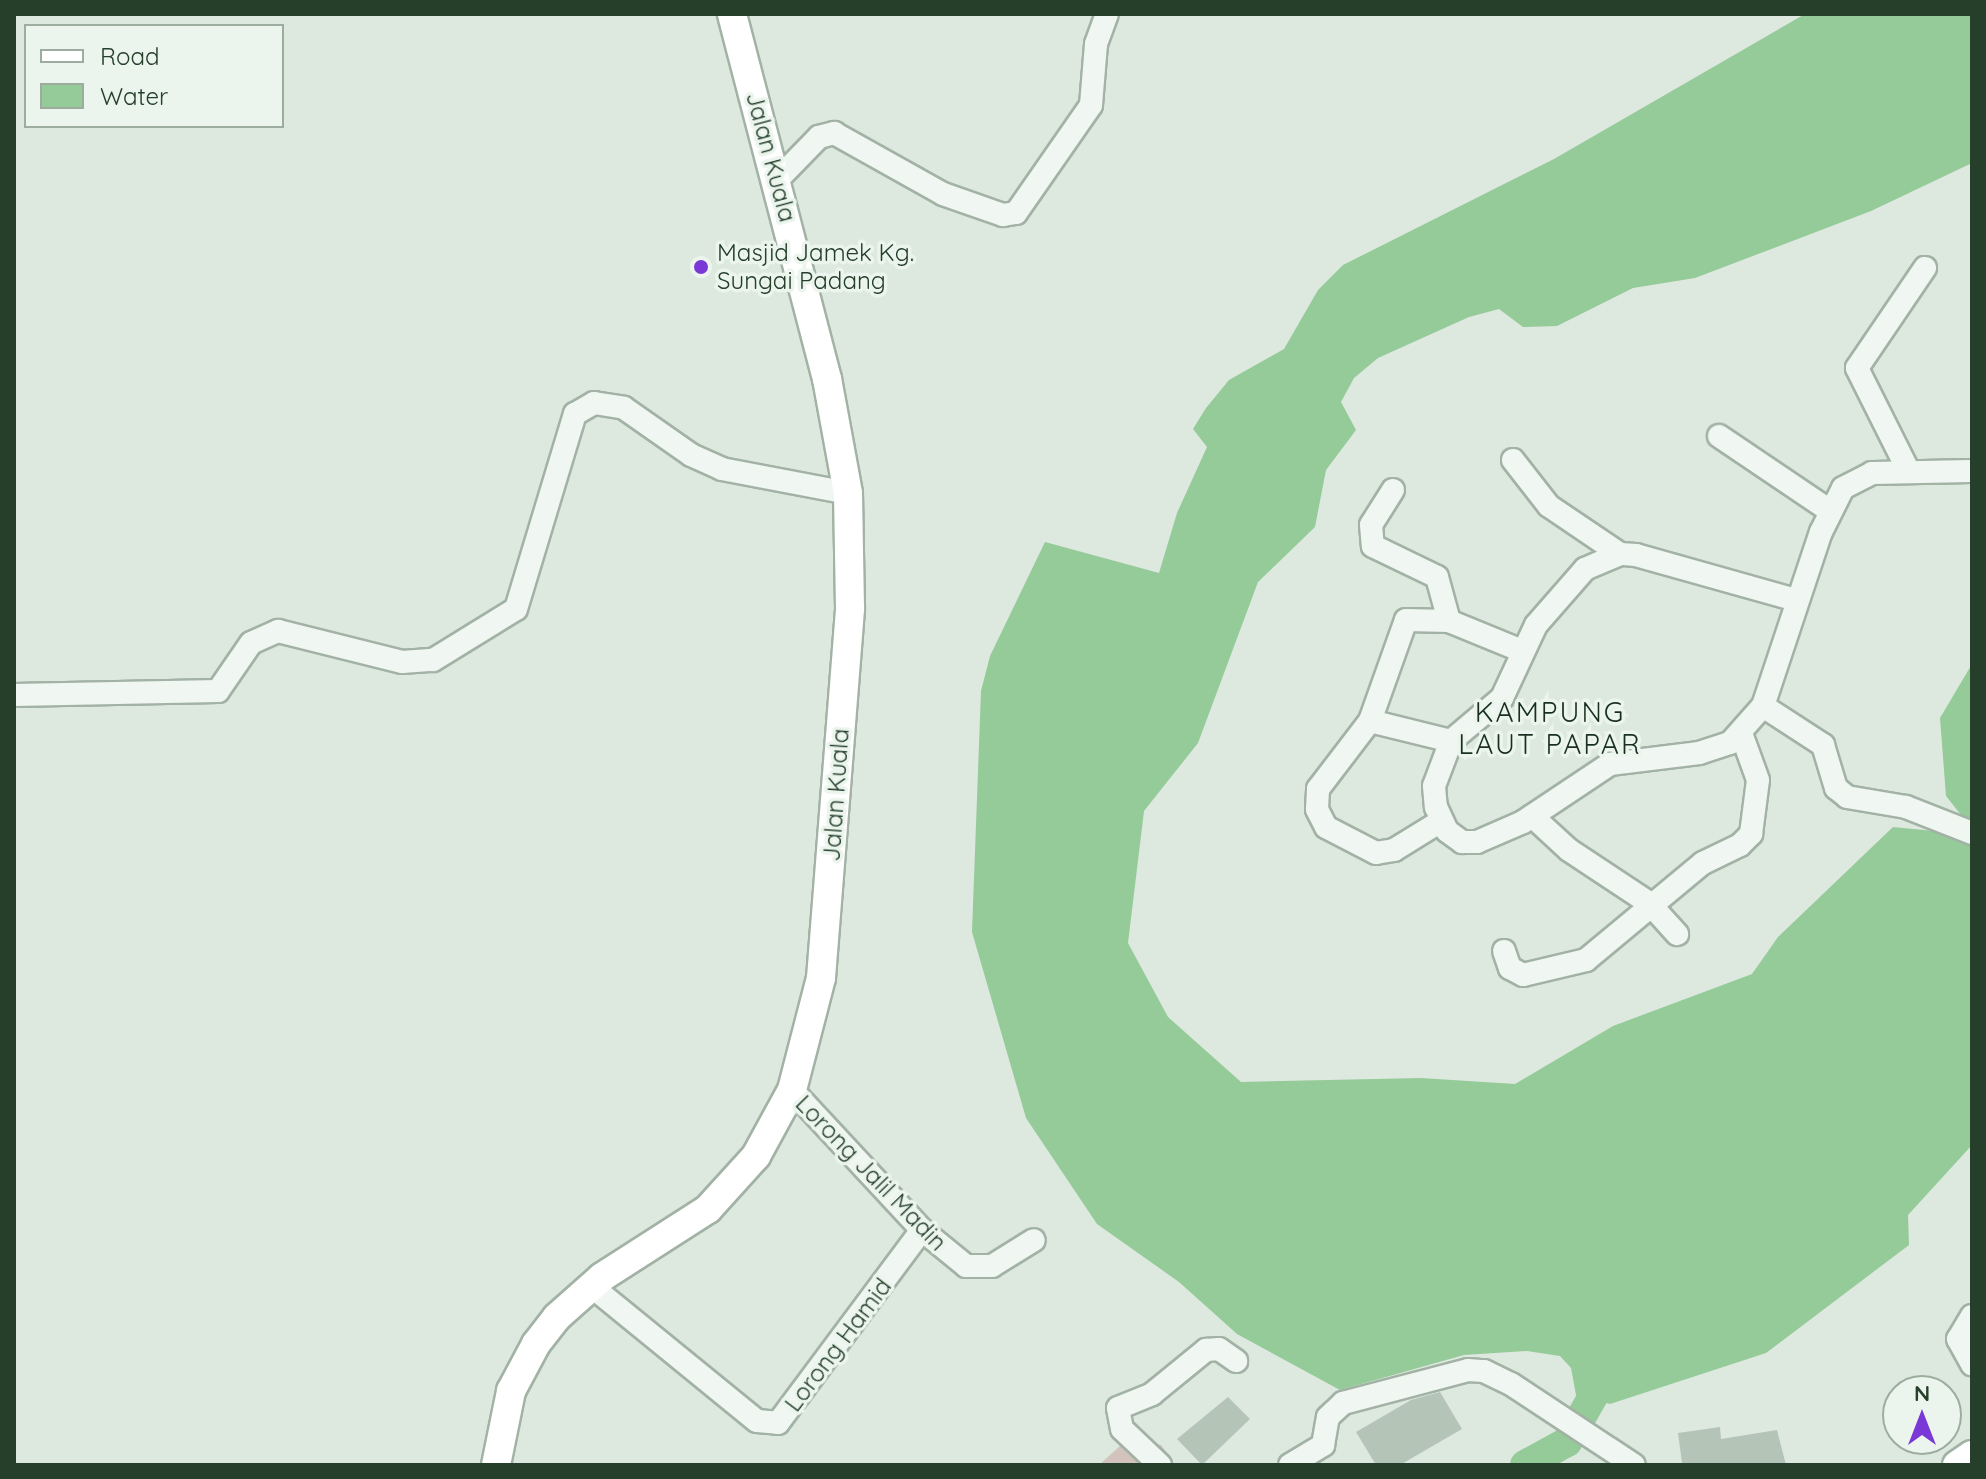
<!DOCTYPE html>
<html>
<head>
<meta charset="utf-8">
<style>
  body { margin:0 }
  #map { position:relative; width:1986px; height:1479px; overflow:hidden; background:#dde8df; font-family:Quicksand,sans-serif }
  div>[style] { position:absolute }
  .green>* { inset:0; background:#d2c4bd }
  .water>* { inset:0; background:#95ca99 }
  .river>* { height:30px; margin:-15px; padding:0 15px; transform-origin:15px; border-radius:15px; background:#95ca99 }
  .building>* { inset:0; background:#b4c5b7 }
  .roads { filter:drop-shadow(2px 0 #a2b2a5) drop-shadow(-2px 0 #a2b2a5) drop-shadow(0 2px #a2b2a5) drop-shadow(0 -2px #a2b2a5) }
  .minor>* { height:22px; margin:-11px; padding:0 11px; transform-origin:11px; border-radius:11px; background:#f0f6f1 }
  .major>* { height:28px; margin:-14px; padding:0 14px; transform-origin:14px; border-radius:14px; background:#fff }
  .dots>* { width:22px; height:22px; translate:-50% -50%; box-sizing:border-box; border:4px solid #ecf5ed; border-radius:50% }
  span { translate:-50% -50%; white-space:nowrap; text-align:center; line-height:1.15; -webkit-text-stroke:7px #ecf5ed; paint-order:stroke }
  .street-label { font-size:24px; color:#253f2b }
  .poi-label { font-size:24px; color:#253f2b }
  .left { translate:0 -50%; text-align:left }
  .quarter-label { font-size:28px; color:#18301d; letter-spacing:2px }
  .frame { position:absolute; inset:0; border:16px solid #253f2b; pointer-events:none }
  .legend { position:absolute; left:24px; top:24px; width:260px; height:104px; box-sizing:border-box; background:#ecf5ed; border:2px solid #9cac9f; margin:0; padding:10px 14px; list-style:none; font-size:24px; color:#253f2b }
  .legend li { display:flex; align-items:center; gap:16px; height:40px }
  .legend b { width:40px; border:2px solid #9cac9f }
  .north { position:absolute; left:1882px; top:1375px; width:80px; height:80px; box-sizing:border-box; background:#ecf5ed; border:2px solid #9cac9f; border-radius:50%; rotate:0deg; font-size:22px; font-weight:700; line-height:32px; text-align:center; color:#253f2b }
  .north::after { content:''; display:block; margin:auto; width:28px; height:36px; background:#7a39d6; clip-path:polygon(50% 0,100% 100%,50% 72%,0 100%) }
</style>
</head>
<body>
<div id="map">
  <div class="green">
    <div style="clip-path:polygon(1149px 1444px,1161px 1445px,1175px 1465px,1099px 1465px,1120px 1446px)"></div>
  </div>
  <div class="water">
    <div style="clip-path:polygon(1805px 14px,1972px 14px,1972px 163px,1871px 211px,1695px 278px,1633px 288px,1557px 326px,1523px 327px,1499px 309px,1469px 317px,1378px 358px,1354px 378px,1341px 402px,1356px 430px,1326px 470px,1315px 527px,1258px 582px,1198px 743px,1144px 811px,1128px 943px,1168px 1017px,1241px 1082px,1421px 1078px,1515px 1084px,1613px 1026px,1752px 974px,1778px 937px,1893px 827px,1965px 834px,1969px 825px,1946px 796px,1940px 718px,1972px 664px,1972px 1145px,1908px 1215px,1909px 1245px,1766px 1353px,1610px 1404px,1576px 1395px,1571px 1368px,1560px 1356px,1527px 1351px,1464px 1355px,1340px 1390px,1237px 1334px,1179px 1282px,1097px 1224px,1026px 1118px,972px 932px,981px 691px,990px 656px,1045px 542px,1159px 573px,1177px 513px,1207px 447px,1193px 429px,1206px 408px,1229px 380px,1284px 349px,1318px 290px,1343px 265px,1554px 159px)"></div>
  </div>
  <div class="river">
    <div style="left:1525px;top:1465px;width:48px;rotate:-28.7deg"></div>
    <div style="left:1567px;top:1442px;width:64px;rotate:-60.3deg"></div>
    <div style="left:1599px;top:1386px;width:25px;rotate:-92deg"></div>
  </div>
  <div class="building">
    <div style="clip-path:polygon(1440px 1392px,1462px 1429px,1400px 1465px,1376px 1465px,1356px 1432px,1411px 1400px)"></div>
    <div style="clip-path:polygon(1228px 1397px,1250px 1419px,1202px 1465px,1177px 1439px)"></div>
    <div style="clip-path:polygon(1720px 1427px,1721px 1439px,1777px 1430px,1786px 1465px,1682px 1463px,1678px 1433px)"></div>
  </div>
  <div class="roads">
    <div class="minor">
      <div style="left:778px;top:179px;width:59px;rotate:-45.7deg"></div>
      <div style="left:819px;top:137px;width:16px;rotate:-15deg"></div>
      <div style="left:834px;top:133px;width:125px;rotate:29.2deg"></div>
      <div style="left:943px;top:194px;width:64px;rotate:19.3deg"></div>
      <div style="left:1003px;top:215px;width:13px;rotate:-9deg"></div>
      <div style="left:1016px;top:213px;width:131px;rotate:-55.2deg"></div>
      <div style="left:1091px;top:105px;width:61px;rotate:-85.3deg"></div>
      <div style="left:1096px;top:44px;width:32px;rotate:-70deg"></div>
      <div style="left:1719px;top:436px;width:134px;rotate:34deg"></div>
      <div style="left:1513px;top:460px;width:58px;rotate:52deg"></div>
      <div style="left:1549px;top:506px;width:86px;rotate:34.1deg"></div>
      <div style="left:1908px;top:470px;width:114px;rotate:-116.6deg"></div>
      <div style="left:1857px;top:368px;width:121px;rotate:-55.8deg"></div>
      <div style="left:1393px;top:490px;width:41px;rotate:122.2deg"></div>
      <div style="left:1371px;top:525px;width:21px;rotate:85deg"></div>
      <div style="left:1373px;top:546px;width:71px;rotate:25.8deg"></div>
      <div style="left:1437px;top:577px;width:46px;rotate:74.7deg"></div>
      <div style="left:1796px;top:600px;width:166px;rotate:-164.3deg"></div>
      <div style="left:1636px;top:555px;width:16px;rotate:-176deg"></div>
      <div style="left:1620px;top:554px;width:38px;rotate:157deg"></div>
      <div style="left:1585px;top:569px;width:74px;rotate:131.2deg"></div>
      <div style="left:1536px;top:625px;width:81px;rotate:115deg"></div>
      <div style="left:1502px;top:698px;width:67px;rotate:139.9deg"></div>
      <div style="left:1451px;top:741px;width:48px;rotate:110.7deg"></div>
      <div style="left:1434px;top:786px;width:21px;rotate:85deg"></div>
      <div style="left:1436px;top:807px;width:26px;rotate:65deg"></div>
      <div style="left:1447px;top:831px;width:19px;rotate:36deg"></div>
      <div style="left:1462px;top:842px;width:15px"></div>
      <div style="left:1477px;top:842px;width:50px;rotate:-23.5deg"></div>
      <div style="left:1523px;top:822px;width:105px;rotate:-33.7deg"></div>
      <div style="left:1610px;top:764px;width:90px;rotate:-7deg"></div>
      <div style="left:1699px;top:753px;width:33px;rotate:-18deg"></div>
      <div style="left:1730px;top:743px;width:50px;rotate:-48.3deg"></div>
      <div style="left:1763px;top:706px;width:183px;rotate:-71.6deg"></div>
      <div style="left:1821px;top:532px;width:49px;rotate:-63.4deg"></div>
      <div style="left:1843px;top:488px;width:33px;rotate:-27deg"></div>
      <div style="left:1872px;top:473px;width:100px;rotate:-1.1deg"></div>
      <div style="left:14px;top:695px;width:204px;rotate:-1.1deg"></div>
      <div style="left:218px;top:691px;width:58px;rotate:-55.5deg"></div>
      <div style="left:251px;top:643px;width:30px;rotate:-24deg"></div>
      <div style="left:278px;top:631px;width:128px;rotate:14deg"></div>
      <div style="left:402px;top:662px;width:31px;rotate:-4deg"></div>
      <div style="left:433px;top:660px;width:97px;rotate:-31.6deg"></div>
      <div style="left:516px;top:609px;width:204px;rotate:-73.2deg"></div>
      <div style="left:575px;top:414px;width:22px;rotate:-30deg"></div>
      <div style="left:594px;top:403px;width:30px;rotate:9deg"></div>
      <div style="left:624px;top:408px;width:82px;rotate:35deg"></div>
      <div style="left:691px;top:455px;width:34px;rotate:24deg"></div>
      <div style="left:722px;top:469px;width:128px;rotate:10.8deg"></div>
      <div style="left:1763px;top:706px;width:72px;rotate:33deg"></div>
      <div style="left:1823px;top:745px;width:45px;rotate:73.2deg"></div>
      <div style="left:1836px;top:788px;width:14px;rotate:39deg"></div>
      <div style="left:1847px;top:797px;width:60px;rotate:9.6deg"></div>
      <div style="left:1906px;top:807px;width:71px;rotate:21.5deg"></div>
      <div style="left:1370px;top:721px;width:83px;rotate:13.9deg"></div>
      <div style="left:1532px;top:816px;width:50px;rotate:42.6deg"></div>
      <div style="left:1569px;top:850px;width:96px;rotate:33.5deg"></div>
      <div style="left:1649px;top:903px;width:42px;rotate:47.9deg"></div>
      <div style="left:1441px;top:821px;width:55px;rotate:148.3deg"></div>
      <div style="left:1394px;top:850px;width:18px;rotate:171deg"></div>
      <div style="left:1376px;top:853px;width:56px;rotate:-152.5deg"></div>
      <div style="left:1326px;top:827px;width:20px;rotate:-117deg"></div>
      <div style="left:1317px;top:809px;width:20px;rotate:-87deg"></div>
      <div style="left:1318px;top:789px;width:86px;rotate:-52.6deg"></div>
      <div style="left:1370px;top:721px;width:107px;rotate:-70.4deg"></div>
      <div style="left:1406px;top:620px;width:43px;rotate:1.3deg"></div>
      <div style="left:1449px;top:621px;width:79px;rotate:22.3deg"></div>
      <div style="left:1504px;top:951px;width:18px;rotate:71deg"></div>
      <div style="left:1510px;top:968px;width:15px;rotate:28deg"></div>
      <div style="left:1523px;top:975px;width:65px;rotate:-13.4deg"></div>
      <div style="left:1586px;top:960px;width:152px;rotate:-39.7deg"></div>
      <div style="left:1703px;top:863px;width:41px;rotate:-25.9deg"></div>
      <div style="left:1740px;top:845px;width:16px;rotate:-45deg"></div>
      <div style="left:1751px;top:834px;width:54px;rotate:-82.6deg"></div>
      <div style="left:1758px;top:780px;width:50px;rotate:-109.9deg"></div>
      <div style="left:792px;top:1090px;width:191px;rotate:47.1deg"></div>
      <div style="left:922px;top:1230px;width:57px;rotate:39.3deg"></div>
      <div style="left:966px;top:1266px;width:26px"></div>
      <div style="left:992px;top:1266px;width:49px;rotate:-31.8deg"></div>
      <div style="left:590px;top:1285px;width:215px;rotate:39.2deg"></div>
      <div style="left:757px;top:1421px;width:21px;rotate:5deg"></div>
      <div style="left:778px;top:1423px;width:241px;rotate:-53.3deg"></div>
      <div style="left:1972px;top:1316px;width:27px;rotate:121deg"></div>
      <div style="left:1958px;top:1339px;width:29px;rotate:61deg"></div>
      <div style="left:1160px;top:1465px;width:52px;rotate:-136.5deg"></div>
      <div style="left:1122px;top:1429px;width:21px;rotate:-101deg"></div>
      <div style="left:1118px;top:1408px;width:37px;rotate:-22deg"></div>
      <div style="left:1152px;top:1394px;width:70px;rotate:-39.2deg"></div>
      <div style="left:1206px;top:1350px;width:13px;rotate:-4deg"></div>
      <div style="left:1219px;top:1349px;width:21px;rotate:35deg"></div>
      <div style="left:1290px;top:1465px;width:39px;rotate:-31deg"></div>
      <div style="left:1323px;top:1445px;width:28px;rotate:-80deg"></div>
      <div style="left:1328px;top:1417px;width:21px;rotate:-43deg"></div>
      <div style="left:1343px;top:1403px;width:129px;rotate:-14.8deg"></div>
      <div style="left:1468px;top:1370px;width:16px;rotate:4deg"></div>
      <div style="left:1484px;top:1371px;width:30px;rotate:26deg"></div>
      <div style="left:1511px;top:1384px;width:147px;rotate:33.4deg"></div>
    </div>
    <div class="major">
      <div style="left:496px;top:1465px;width:76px;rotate:-78.5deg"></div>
      <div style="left:511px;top:1391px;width:53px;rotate:-62deg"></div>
      <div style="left:536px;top:1344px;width:34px;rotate:-52deg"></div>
      <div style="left:557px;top:1317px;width:60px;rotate:-41.6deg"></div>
      <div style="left:602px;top:1277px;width:126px;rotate:-32.7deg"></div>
      <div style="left:708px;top:1209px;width:72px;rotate:-47.8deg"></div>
      <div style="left:756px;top:1156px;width:75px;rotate:-61.4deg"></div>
      <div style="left:792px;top:1090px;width:116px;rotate:-75.5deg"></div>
      <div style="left:821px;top:978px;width:371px;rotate:-85.5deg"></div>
      <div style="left:850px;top:608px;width:115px;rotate:-91deg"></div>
      <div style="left:848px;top:493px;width:116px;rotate:-100.4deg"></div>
      <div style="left:827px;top:379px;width:377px;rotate:-104.6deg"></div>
      <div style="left:1957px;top:1465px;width:18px;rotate:-34deg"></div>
    </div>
  </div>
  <div class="dots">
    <div style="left:701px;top:267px;background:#7a39d6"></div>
  </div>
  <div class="street-label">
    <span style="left:771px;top:157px;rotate:75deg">Jalan Kuala</span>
    <span style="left:836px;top:795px;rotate:-86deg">Jalan Kuala</span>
    <span style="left:871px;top:1173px;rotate:46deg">Lorong Jalil Madin</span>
    <span style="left:838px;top:1345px;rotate:-53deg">Lorong Hamid</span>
  </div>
  <div class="poi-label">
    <span class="left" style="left:717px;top:267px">Masjid Jamek Kg.<br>Sungai Padang</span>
  </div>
  <div class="quarter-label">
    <span style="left:1550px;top:728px">KAMPUNG<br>LAUT PAPAR</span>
  </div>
  <div class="frame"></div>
  <ul class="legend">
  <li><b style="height:10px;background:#fff"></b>Road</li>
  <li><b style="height:22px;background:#95ca99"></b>Water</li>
  </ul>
  <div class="north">N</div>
</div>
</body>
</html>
